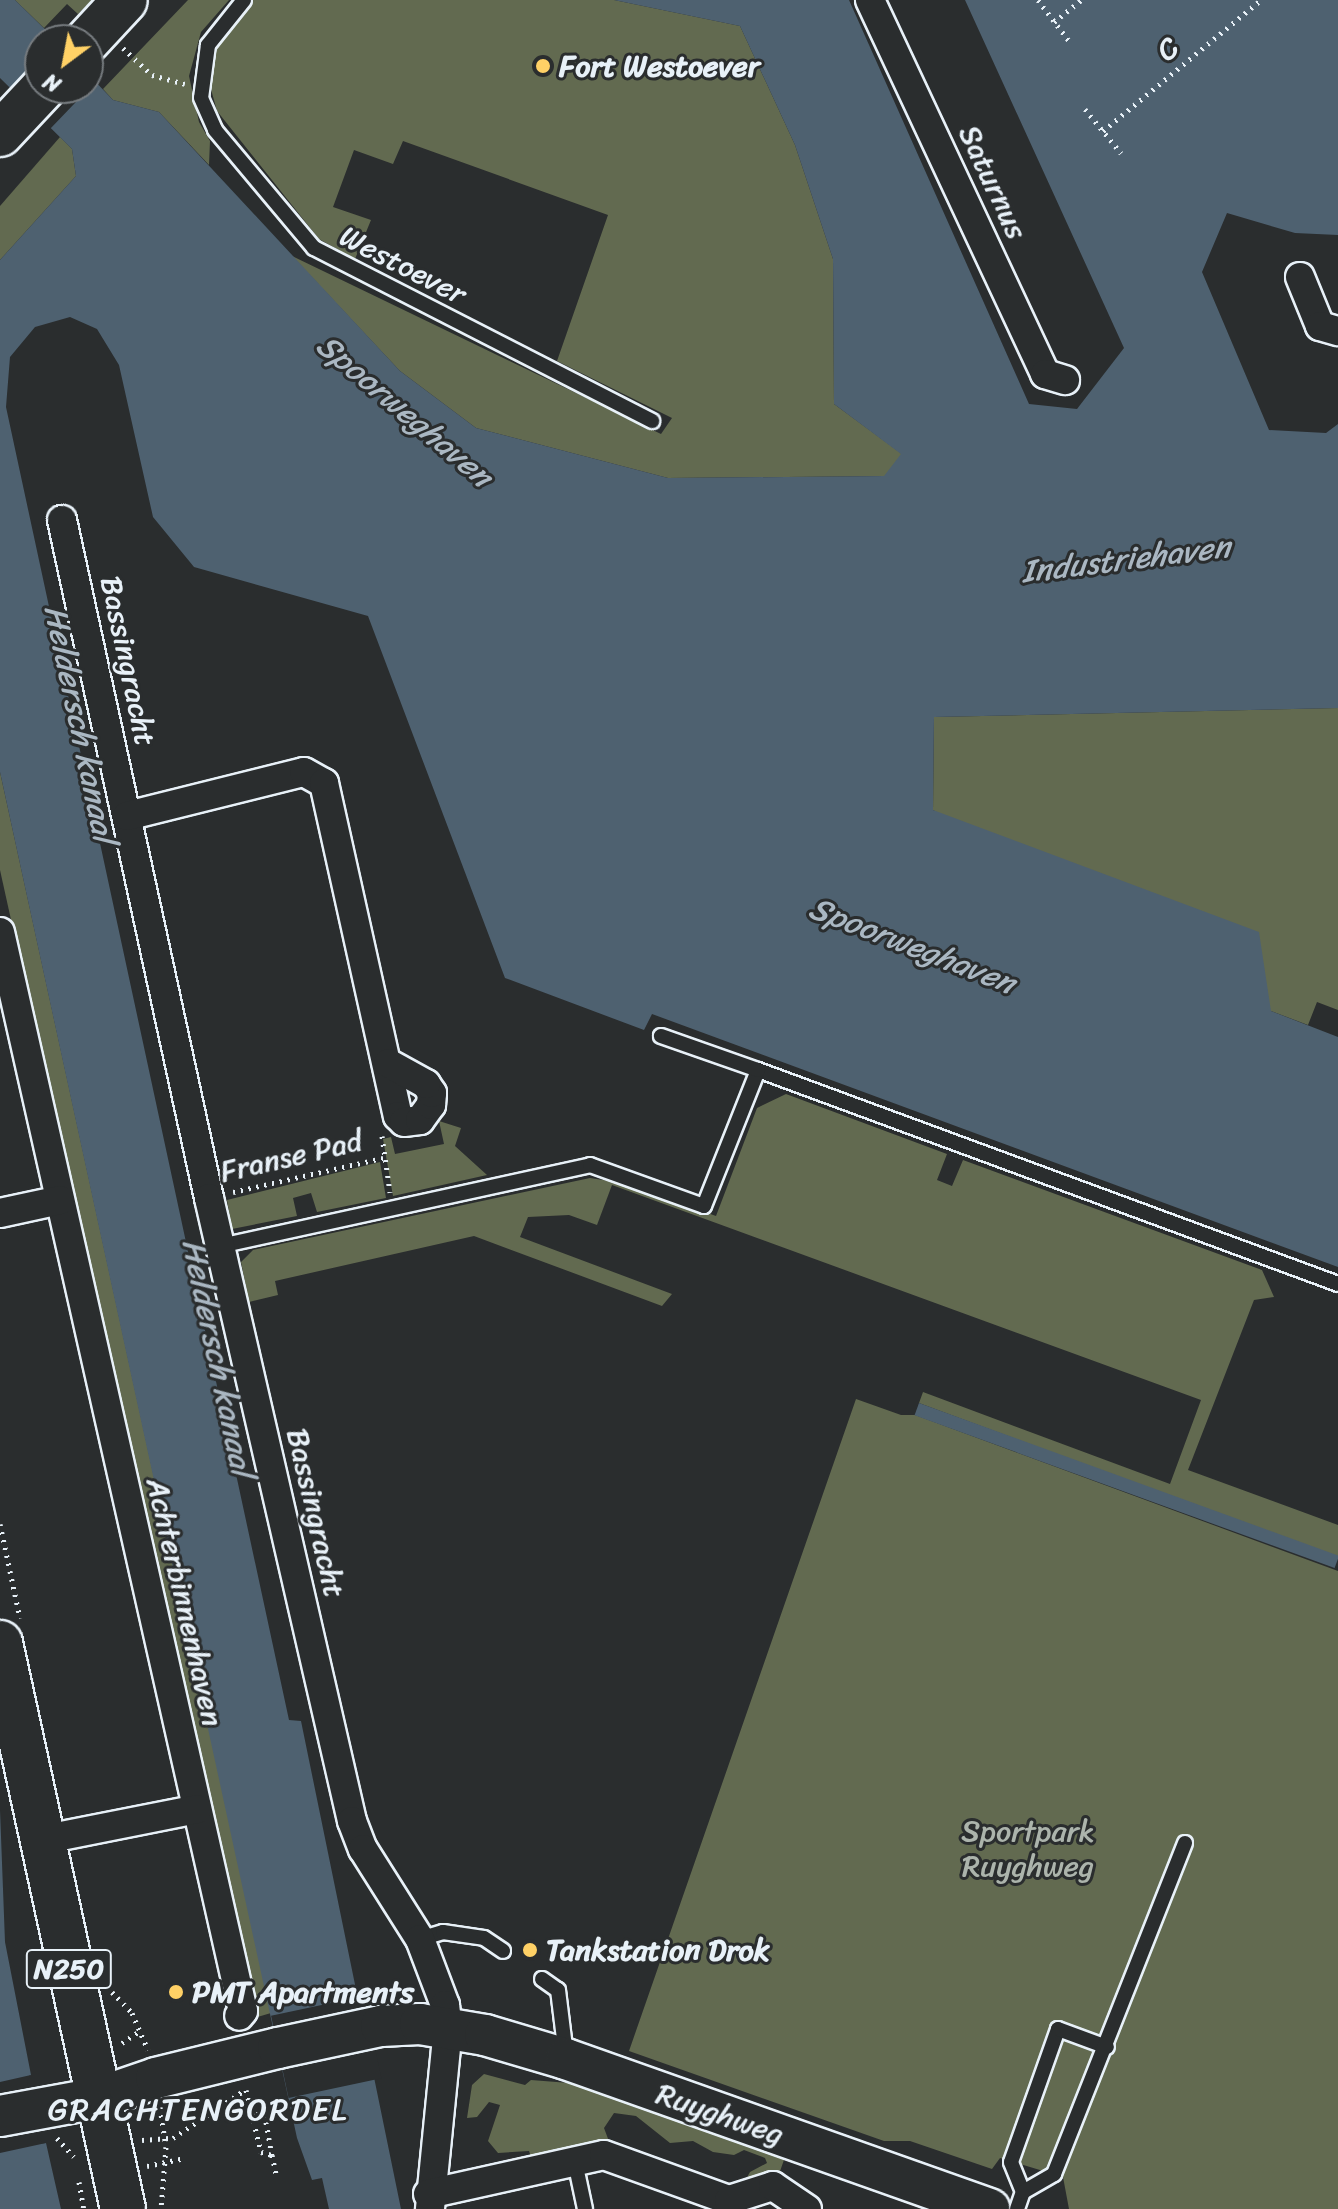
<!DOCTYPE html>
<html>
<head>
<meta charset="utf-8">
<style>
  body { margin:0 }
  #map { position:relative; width:1338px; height:2209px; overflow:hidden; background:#2a2d2e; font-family:Sriracha,sans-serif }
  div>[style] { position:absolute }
  .green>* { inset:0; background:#626a50 }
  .water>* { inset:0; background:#4e6170; transform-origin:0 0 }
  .pier>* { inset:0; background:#2a2d2e; transform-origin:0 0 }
  .path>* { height:5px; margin-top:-2.5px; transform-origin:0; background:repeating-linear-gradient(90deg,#e8f1f8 0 2px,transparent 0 8px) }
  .roads { filter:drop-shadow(2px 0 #e8f1f8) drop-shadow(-2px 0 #e8f1f8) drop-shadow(0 2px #e8f1f8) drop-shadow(0 -2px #e8f1f8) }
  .lane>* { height:14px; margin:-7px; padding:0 7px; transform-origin:7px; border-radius:7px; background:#2a2d2e }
  .street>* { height:28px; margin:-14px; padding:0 14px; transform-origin:14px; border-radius:14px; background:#2a2d2e }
  .secondary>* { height:40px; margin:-20px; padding:0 20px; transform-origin:20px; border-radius:20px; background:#2a2d2e }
  .primary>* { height:44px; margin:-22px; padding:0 22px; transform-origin:22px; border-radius:22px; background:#2a2d2e }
  .dots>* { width:22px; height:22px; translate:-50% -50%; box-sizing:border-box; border:4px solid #2a2d2e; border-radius:50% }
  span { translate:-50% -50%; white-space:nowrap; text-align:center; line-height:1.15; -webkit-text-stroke:6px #2a2d2e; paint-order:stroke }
  .shield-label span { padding:2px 6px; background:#2a2d2e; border:2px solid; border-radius:6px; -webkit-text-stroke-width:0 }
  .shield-label { font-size:28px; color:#e8f1f8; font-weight:700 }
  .street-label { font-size:30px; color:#e8f1f8 }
  .poi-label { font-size:30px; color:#e8f1f8; font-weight:700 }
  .left { translate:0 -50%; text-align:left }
  .park-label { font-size:30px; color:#acb4ac }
  .water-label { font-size:32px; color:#aab7c2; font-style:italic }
  .neighbourhood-label { font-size:32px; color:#e8f1f8; letter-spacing:2px }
  .north { position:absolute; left:24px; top:24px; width:80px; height:80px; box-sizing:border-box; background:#2a2d2e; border:2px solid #767b7f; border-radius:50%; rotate:212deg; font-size:22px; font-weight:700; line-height:32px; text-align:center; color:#e8f1f8 }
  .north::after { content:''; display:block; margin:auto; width:28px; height:36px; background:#ffd166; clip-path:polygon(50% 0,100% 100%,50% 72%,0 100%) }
</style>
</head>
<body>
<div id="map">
  <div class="green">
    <div style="clip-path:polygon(15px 0,92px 0,78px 14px,67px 4px,44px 28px)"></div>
    <div style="clip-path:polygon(188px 0,229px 0,201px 32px,189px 76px,199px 122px,210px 141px,209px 165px,159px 112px,113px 100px,103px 89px)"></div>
    <div style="clip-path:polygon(253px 0,614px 0,740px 26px,795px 145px,833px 259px,834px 404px,902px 454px,885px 476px,668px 478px,476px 428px,400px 371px,292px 256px,661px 434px,672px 418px,557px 361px,608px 215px,403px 141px,393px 164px,354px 150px,333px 207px,371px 220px,355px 259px,319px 239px,217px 111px,209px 82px,213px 57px,222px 35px)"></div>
    <div style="clip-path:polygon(60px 137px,72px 149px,76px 176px,0 260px,0 206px)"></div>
    <div style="clip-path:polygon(1338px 708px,1338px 1010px,1317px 1002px,1308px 1025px,1271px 1011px,933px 810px,934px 717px)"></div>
    <div style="clip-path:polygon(0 772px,271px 2013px,254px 2018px,0 870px)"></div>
    <div style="clip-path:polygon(786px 1094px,947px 1154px,937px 1180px,952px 1186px,963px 1160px,1262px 1270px,1274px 1297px,1254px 1300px,1188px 1470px,1338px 1525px,1338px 1559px,919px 1403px,923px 1392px,1170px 1484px,1201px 1400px,612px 1185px,597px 1225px,569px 1215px,528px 1217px,520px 1237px,672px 1294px,662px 1306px,474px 1236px,275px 1281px,278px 1295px,249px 1302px,241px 1262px,253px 1250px,590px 1178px,623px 1183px,716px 1216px,757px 1108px)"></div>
    <div style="clip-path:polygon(439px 1121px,461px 1128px,455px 1146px,487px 1175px,393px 1196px,383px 1139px,391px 1137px,395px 1154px,444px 1144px)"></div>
    <div style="clip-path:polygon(380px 1162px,386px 1198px,317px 1212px,311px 1193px,293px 1198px,297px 1216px,232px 1229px,227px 1200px)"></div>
    <div style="clip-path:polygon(856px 1399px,901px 1415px,915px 1415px,1338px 1571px,1338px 2209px,1069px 2209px,1063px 2177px,1000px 2158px,992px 2169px,910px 2141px,884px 2141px,629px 2051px)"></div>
    <div style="clip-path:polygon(484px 2074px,525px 2085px,531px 2080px,582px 2084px,785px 2157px,778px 2177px,744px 2183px,750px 2172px,767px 2163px,765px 2158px,744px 2150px,734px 2155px,713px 2152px,693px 2141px,670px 2143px,636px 2116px,614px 2113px,604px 2128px,610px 2144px,532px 2160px,529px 2151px,498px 2153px,488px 2141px,500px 2105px,489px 2102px,477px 2117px,467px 2118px,472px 2085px)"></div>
  </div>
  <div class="water">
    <div style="clip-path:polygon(0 0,15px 0,56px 40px,40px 40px,40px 88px,88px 88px,88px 74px,113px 100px,159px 112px,400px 371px,476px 428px,668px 478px,884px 476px,901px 454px,834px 404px,833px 259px,795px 145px,740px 26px,614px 0,849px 0,1029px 404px,1077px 409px,1124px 348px,965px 0,1338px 0,1338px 235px,1295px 233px,1227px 213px,1202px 272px,1269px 430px,1326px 433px,1338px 424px,1338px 708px,934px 717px,933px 810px,1259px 932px,1271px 1011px,1338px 1037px,1338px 1267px,652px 1014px,644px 1030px,505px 978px,368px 616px,194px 567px,153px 517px,119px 365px,97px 329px,70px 317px,35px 327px,10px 357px,6px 407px,289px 1720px,301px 1721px,401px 2209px,329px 2209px,322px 2178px,312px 2180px,297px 2138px,0 772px,0 260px,76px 176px,72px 149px,0 78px)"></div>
    <div style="left:919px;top:1403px;width:447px;height:13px;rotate:20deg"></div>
    <div style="clip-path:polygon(0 1810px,5px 1942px,31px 2075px,22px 2079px,35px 2144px,46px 2143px,61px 2209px,0 2209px)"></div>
  </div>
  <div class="pier">
    <div style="clip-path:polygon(40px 63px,40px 88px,88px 88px,88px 70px,98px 79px,50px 129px,12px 94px)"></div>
    <div style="left:364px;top:1996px;width:84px;height:95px;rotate:78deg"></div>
    <div style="clip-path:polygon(31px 2075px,27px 2081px,38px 2140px,46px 2143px,0 2153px,0 2082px)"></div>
  </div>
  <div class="path">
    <div style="left:1038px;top:0;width:53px;rotate:52.7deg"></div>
    <div style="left:1054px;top:22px;width:35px;rotate:-39deg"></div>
    <div style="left:123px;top:48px;width:40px;rotate:43deg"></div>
    <div style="left:152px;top:75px;width:34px;rotate:15deg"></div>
    <div style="left:1085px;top:109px;width:57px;rotate:50.7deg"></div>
    <div style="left:1103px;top:131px;width:205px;rotate:-39.7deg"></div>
    <div style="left:382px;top:1136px;width:57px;rotate:81.9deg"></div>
    <div style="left:233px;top:1192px;width:154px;rotate:-12.8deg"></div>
    <div style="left:0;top:1524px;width:96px;rotate:78deg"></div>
    <div style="left:112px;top:1992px;width:29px;rotate:46deg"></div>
    <div style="left:132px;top:2013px;width:40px;rotate:66.6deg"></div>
    <div style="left:122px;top:2043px;width:23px;rotate:-34deg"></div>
    <div style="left:246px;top:2090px;width:64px;rotate:76.4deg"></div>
    <div style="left:261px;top:2152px;width:11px;rotate:15deg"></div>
    <div style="left:272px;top:2155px;width:19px;rotate:78deg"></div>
    <div style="left:249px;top:2105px;width:5px;rotate:-11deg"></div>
    <div style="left:254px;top:2104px;width:22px;rotate:56deg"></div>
    <div style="left:266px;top:2122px;width:34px;rotate:80deg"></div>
    <div style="left:160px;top:2107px;width:40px;rotate:81.5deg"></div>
    <div style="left:166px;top:2147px;width:62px;rotate:94.6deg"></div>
    <div style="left:57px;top:2138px;width:25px;rotate:48deg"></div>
    <div style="left:142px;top:2140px;width:31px;rotate:-4deg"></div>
    <div style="left:173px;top:2138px;width:83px;rotate:-33.7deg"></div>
    <div style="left:147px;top:2166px;width:35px;rotate:-12deg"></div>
    <div style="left:79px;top:2182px;width:27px;rotate:80deg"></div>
  </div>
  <div class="roads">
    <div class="lane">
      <div style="left:244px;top:0;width:58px;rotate:128.7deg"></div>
      <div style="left:208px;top:45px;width:53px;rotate:97.5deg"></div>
      <div style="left:201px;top:98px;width:35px;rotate:66deg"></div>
      <div style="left:215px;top:130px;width:154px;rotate:50deg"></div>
      <div style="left:314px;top:248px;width:380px;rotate:27.1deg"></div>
      <div style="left:758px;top:1070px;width:618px;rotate:20.25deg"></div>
      <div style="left:220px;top:1246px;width:379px;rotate:-12.3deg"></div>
      <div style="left:590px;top:1165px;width:121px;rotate:19.8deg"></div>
      <div style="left:704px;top:1206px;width:146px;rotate:-68.3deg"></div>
      <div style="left:758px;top:1070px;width:103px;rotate:-160.7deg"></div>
      <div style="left:420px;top:1939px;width:24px;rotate:-17deg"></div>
      <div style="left:443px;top:1932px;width:41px;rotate:8.3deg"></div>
      <div style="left:484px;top:1938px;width:23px;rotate:34deg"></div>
      <div style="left:542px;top:1979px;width:19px;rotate:35deg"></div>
      <div style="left:558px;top:1990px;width:65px;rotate:83deg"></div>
      <div style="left:575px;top:2162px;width:48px;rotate:78deg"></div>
      <div style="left:1023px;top:2192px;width:32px;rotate:-112deg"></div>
      <div style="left:1011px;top:2162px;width:141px;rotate:-70.5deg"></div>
      <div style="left:1058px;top:2029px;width:52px;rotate:20.2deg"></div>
      <div style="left:1017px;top:2209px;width:18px;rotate:-71deg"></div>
      <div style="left:1023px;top:2192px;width:36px;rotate:-30deg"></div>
      <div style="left:1054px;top:2174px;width:356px;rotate:-68.4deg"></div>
    </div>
    <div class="street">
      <div style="left:870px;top:0;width:413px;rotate:64.9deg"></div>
      <div style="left:1045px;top:374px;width:21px;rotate:17deg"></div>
      <div style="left:1300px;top:277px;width:53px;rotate:67.8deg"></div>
      <div style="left:1320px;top:326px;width:19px;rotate:16deg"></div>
      <div style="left:62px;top:520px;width:694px;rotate:77.77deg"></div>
      <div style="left:209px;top:1198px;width:639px;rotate:77.07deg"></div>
      <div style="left:352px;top:1821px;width:30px;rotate:69deg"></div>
      <div style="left:363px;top:1849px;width:107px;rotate:57.7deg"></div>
      <div style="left:420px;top:1939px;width:71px;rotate:69.3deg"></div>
      <div style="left:445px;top:2005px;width:23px;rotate:83deg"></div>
      <div style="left:448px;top:2028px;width:182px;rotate:95.7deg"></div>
      <div style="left:127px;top:816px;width:182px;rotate:-14deg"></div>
      <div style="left:304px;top:772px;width:23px;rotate:29deg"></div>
      <div style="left:324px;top:783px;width:341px;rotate:77.5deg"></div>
      <div style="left:398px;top:1116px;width:8px;rotate:45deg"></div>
      <div style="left:404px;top:1122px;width:16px;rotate:-7deg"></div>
      <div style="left:420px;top:1120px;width:19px;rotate:-54deg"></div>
      <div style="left:431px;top:1105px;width:12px;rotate:-85deg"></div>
      <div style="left:432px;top:1093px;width:11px;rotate:-124deg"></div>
      <div style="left:426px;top:1084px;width:43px;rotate:-151.1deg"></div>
      <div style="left:0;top:932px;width:1106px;rotate:77.31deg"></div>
      <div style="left:243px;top:2011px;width:6px;rotate:129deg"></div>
      <div style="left:0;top:1213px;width:61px;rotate:-12.2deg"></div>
      <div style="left:41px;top:1840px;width:159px;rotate:-11.2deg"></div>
      <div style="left:428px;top:2194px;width:180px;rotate:-12.5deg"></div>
      <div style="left:604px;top:2155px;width:133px;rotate:19.8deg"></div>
      <div style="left:729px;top:2200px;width:46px;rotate:-17.7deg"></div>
      <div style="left:773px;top:2186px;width:41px;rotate:34.1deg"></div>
    </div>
    <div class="secondary">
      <div style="left:0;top:2116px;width:100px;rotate:-10.4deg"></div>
      <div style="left:98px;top:2098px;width:61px;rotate:-19deg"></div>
      <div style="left:156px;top:2078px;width:126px;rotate:-13.8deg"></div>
      <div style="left:278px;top:2048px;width:105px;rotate:-12.1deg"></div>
      <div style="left:381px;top:2026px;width:39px;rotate:-3deg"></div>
      <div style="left:420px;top:2024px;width:66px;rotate:9.6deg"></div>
      <div style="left:485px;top:2035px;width:84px;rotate:16.5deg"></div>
      <div style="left:566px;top:2059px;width:449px;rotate:19.5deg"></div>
    </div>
    <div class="primary">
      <div style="left:88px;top:40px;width:54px;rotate:-47.2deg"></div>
      <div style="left:0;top:134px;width:63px;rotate:-46.9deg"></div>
      <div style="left:0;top:1643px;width:579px;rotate:77.74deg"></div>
    </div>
  </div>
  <div class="dots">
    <div style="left:543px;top:66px;background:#ffd166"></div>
    <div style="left:530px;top:1950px;background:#ffd166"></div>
    <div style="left:176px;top:1992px;background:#ffd166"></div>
  </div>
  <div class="shield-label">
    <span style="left:69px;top:1969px">N250</span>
  </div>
  <div class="street-label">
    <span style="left:1168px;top:49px;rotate:-40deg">C</span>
    <span style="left:993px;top:182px;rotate:65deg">Saturnus</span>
    <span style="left:403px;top:265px;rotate:27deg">Westoever</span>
    <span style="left:128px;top:661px;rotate:78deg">Bassingracht</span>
    <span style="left:291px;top:1156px;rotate:-13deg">Franse Pad</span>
    <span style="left:316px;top:1513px;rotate:77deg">Bassingracht</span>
    <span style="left:185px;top:1602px;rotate:77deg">Achterbinnenhaven</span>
    <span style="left:720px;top:2114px;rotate:19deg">Ruyghweg</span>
  </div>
  <div class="poi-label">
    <span class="left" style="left:559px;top:66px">Fort Westoever</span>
    <span class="left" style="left:546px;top:1950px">Tankstation Drok</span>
    <span class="left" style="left:192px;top:1992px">PMT Apartments</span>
  </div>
  <div class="park-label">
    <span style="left:1028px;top:1848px">Sportpark<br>Ruyghweg</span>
  </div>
  <div class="water-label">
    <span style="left:404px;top:411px;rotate:40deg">Spoorweghaven</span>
    <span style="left:1126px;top:560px;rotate:-7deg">Industriehaven</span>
    <span style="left:79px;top:724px;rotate:78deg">Heldersch kanaal</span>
    <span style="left:912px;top:946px;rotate:21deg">Spoorweghaven</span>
    <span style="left:217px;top:1358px;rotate:78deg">Heldersch kanaal</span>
  </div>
  <div class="neighbourhood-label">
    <span style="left:198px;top:2110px">GRACHTENGORDEL</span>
  </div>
  <div class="north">N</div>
</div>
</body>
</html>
